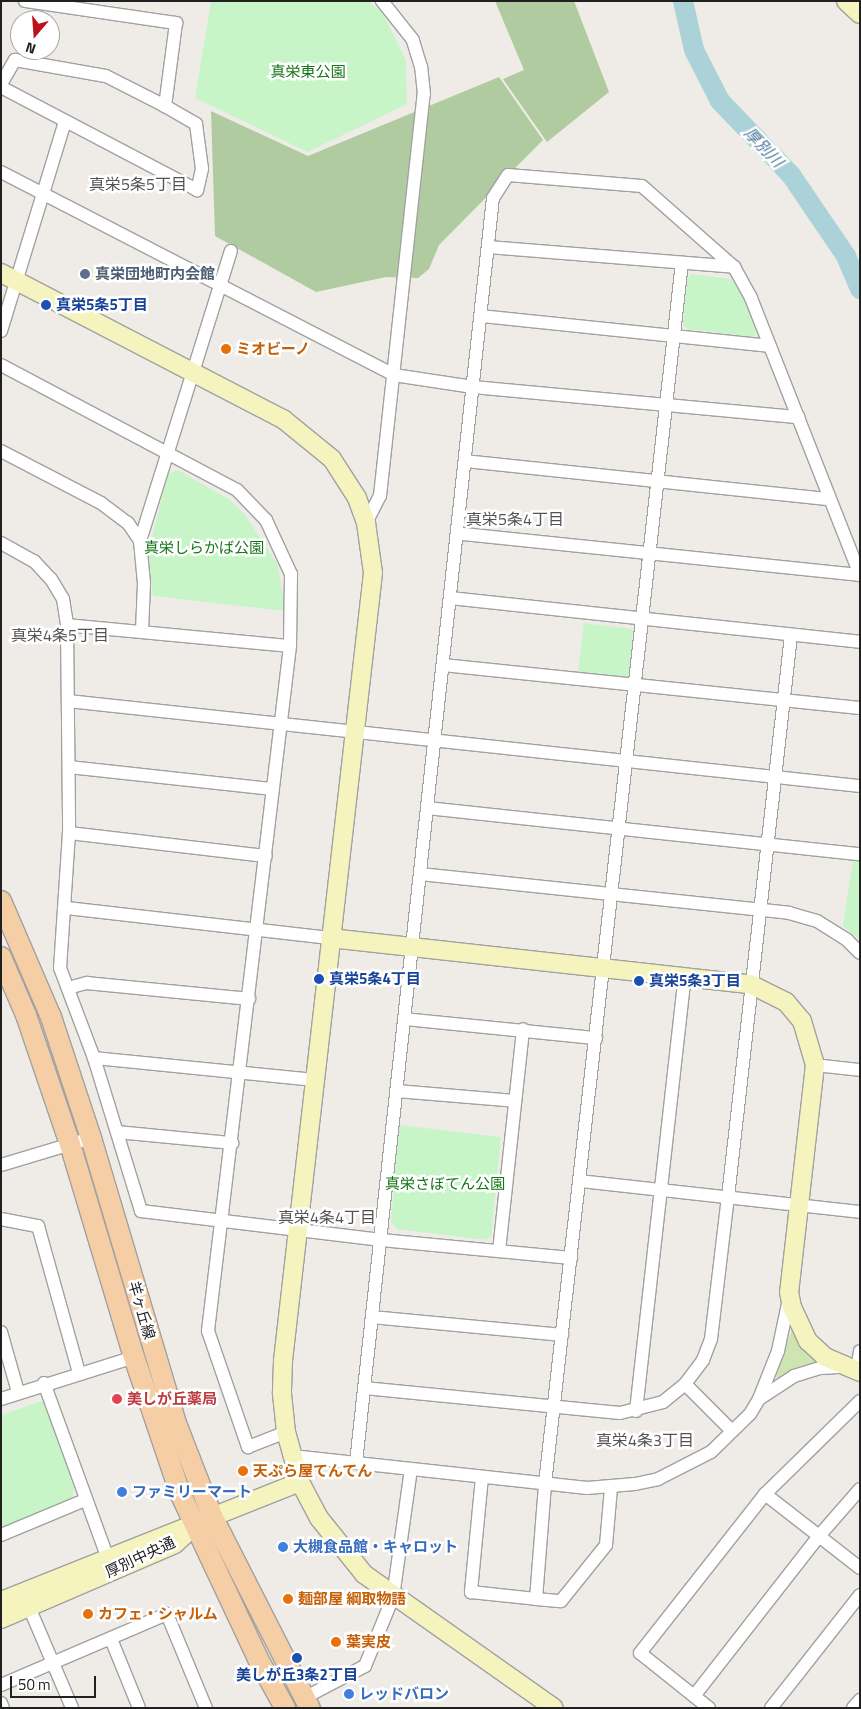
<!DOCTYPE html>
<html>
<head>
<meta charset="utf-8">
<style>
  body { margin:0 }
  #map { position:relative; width:861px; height:1709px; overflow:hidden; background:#efece7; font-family:"Titillium Web","Noto Sans JP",sans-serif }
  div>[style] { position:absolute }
  .grass>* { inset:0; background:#cee5b1 }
  .forest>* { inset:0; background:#afcb9f }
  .park>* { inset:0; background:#c8f5c8 }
  .river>* { height:20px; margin:-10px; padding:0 10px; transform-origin:10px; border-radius:10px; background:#abd2d9 }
  .roads { filter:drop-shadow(1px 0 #a1a1a1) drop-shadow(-1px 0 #a1a1a1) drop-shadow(0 1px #a1a1a1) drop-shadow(0 -1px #a1a1a1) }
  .street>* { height:12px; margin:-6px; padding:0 6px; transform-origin:6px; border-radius:6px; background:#fff }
  .secondary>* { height:18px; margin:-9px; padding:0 9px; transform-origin:9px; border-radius:9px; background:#f5f4bf }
  .primary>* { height:20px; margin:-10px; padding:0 10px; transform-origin:10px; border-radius:10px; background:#f5cea6 }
  .dots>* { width:14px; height:14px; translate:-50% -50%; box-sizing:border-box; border:2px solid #fff; border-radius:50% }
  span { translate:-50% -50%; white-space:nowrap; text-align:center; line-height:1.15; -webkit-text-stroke:5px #fff; paint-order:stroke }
  .park-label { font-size:15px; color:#147716 }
  .service-label { font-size:15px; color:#4e5e75; font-weight:700 }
  .left { translate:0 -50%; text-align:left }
  .transit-label { font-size:15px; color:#164399; font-weight:700 }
  .food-label { font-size:15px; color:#c56008; font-weight:700 }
  .street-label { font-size:15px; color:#202020 }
  .health-label { font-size:15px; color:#be3a42; font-weight:700 }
  .shop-label { font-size:15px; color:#366cbe; font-weight:700 }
  .water-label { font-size:16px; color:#4c7899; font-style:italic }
  .neighbourhood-label { font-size:16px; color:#535353 }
  .frame { position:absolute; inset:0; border:2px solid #202020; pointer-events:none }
  .north { position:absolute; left:10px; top:10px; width:50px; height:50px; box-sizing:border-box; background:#fff; border:1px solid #a6a6a6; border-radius:50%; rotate:198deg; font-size:14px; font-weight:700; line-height:20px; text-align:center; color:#202020 }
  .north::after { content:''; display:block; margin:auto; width:18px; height:22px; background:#bf101b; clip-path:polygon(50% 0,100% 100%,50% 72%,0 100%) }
  .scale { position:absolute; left:10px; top:1676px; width:86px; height:22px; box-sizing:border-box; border:2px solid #202020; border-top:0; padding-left:6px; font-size:15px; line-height:18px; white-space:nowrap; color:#202020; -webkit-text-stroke:4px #fff; paint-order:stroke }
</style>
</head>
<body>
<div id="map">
  <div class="grass">
    <div style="clip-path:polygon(792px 1329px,818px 1362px,778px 1379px,776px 1376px)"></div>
  </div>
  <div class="forest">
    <div style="clip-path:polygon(495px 1px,574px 1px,609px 92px,547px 142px,503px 79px,524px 70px)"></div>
    <div style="clip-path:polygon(499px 77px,543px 140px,439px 245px,429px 269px,418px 278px,386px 277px,316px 292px,215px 236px,211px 111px,308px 156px)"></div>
  </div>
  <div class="park">
    <div style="clip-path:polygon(211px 1px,367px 1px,382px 12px,406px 60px,407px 104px,308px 152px,195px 98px)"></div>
    <div style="clip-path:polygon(692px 274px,731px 279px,747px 300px,759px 329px,754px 337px,688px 329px,683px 325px,687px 279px)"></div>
    <div style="clip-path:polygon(178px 470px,230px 500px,246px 516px,278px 565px,285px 611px,153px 596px,148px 552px,168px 474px)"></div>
    <div style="clip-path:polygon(584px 623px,633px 629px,630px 677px,625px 680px,578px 673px)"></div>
    <div style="clip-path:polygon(853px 860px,860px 861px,860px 940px,843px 926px)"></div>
    <div style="clip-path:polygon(399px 1125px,501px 1137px,491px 1237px,485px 1240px,397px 1229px,391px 1221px)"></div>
    <div style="clip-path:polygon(45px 1400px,74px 1488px,72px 1499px,1px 1529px,1px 1415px)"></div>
  </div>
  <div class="river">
    <div style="left:683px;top:1px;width:50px;rotate:77.3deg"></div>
    <div style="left:694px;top:50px;width:57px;rotate:63deg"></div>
    <div style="left:720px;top:101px;width:103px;rotate:46.2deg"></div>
    <div style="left:791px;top:175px;width:98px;rotate:55.8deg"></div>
    <div style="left:846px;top:256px;width:36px;rotate:67deg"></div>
  </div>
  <div class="roads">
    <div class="street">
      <div style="left:25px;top:1px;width:153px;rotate:8.3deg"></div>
      <div style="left:176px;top:23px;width:84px;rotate:97.5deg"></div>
      <div style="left:1px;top:84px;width:28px;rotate:-60deg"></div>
      <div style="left:15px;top:60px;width:92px;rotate:10deg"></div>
      <div style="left:106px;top:76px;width:66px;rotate:27deg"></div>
      <div style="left:165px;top:106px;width:36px;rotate:30deg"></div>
      <div style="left:196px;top:124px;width:45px;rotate:82.4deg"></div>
      <div style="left:202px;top:169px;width:22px;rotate:103deg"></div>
      <div style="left:197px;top:190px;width:221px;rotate:-152.3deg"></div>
      <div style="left:1px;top:172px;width:442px;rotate:27.3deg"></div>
      <div style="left:394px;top:375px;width:80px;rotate:8.6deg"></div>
      <div style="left:473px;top:387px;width:327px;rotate:5.3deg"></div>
      <div style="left:488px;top:247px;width:247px;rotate:4.6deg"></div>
      <div style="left:481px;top:316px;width:290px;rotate:5.9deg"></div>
      <div style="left:1px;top:331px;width:219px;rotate:-73deg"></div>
      <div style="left:1px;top:365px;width:267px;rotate:27.9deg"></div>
      <div style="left:237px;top:490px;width:42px;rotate:46deg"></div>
      <div style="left:266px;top:520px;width:60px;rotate:65.2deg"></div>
      <div style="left:291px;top:574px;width:72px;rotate:90.8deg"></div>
      <div style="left:290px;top:646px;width:690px;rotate:96.83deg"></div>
      <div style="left:208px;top:1331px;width:123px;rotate:71deg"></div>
      <div style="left:248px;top:1447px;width:41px;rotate:-21.5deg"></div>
      <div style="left:1px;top:451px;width:113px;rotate:27.5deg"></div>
      <div style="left:101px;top:503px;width:34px;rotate:37deg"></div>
      <div style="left:128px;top:523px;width:22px;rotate:56deg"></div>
      <div style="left:140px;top:541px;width:42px;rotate:84.6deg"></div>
      <div style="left:144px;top:583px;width:48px;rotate:92.4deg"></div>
      <div style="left:465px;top:461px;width:365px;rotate:6deg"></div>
      <div style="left:366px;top:523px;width:30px;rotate:-63deg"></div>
      <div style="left:380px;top:496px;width:404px;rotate:-83.8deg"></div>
      <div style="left:424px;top:94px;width:27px;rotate:-96deg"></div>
      <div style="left:421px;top:67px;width:28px;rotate:-107deg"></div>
      <div style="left:413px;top:40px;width:50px;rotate:-128.5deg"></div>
      <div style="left:140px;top:541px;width:304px;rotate:-72.6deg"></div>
      <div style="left:1px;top:543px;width:38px;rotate:29deg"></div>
      <div style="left:34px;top:561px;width:25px;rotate:47deg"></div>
      <div style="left:51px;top:579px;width:23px;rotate:59deg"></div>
      <div style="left:63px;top:599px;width:26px;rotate:81deg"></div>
      <div style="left:67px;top:625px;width:208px;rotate:89.4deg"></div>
      <div style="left:69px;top:833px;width:135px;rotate:93.8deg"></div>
      <div style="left:60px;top:968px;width:96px;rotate:69.3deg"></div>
      <div style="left:94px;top:1058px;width:160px;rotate:72.9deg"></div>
      <div style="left:141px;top:1211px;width:242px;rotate:6.9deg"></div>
      <div style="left:381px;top:1240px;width:191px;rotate:5.4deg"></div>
      <div style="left:450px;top:598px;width:412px;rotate:6.1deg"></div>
      <div style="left:67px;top:625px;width:224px;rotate:5.4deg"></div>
      <div style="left:443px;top:665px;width:419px;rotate:5.9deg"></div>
      <div style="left:68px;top:701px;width:797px;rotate:6.13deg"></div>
      <div style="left:69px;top:767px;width:205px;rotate:6.2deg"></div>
      <div style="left:427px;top:808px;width:435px;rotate:6.1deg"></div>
      <div style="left:69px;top:833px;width:198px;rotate:6.7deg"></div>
      <div style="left:420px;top:874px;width:371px;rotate:6deg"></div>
      <div style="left:789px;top:913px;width:29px;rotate:16deg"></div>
      <div style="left:817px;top:921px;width:36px;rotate:32deg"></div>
      <div style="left:847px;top:940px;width:18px;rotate:45deg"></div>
      <div style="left:66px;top:908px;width:266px;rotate:6.5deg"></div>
      <div style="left:68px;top:988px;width:20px;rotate:-15deg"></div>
      <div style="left:87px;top:983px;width:163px;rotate:5.6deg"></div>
      <div style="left:404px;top:1019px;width:193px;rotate:5.7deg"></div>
      <div style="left:94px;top:1058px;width:221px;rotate:5.7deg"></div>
      <div style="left:815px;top:1065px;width:45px;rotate:6.3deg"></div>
      <div style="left:397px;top:1091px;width:118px;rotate:4.8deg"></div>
      <div style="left:117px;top:1132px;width:116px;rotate:5.5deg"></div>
      <div style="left:1px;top:1165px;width:94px;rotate:-16.7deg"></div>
      <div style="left:580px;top:1181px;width:282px;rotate:6.3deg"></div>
      <div style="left:1px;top:1219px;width:38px;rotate:11deg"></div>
      <div style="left:38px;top:1226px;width:153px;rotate:74.4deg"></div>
      <div style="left:499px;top:1251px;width:223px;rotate:-83.8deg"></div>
      <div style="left:372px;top:1317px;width:191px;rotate:5.4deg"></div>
      <div style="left:1px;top:1332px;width:62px;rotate:74.2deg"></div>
      <div style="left:857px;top:1372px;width:21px;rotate:-82deg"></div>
      <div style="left:44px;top:1383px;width:184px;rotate:70deg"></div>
      <div style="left:685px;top:1384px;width:66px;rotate:45deg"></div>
      <div style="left:364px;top:1388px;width:257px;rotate:5.6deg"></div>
      <div style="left:620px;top:1413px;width:44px;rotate:-14.3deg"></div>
      <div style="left:663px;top:1402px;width:28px;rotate:-39deg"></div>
      <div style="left:685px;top:1384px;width:30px;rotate:-53deg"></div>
      <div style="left:703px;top:1360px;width:22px;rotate:-69deg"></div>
      <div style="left:711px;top:1339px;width:143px;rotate:-83.2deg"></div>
      <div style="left:728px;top:1197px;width:566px;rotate:-83.6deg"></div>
      <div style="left:1px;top:1399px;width:139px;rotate:-17.5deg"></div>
      <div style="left:759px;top:1399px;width:52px;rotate:-68.4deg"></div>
      <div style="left:778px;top:1351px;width:53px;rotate:-78.1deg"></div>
      <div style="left:636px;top:1411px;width:438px;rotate:-83.6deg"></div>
      <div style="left:292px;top:1456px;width:297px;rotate:6.2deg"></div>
      <div style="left:587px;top:1488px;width:48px;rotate:-4.8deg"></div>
      <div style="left:635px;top:1484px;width:24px;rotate:-12deg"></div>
      <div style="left:658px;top:1479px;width:59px;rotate:-27deg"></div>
      <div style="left:711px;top:1452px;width:54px;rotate:-44.3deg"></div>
      <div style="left:750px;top:1414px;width:17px;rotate:-59deg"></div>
      <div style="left:759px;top:1399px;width:42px;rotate:-33.3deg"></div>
      <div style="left:794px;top:1376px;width:28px;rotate:-17deg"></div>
      <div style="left:821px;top:1368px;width:22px;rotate:-3deg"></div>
      <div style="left:356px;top:1463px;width:1272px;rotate:-83.82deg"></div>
      <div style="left:493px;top:198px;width:27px;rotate:-57deg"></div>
      <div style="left:508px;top:175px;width:134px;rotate:4.7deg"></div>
      <div style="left:642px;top:186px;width:123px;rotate:41.4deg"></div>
      <div style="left:734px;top:267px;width:35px;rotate:61deg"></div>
      <div style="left:751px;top:298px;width:298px;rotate:68.5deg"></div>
      <div style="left:860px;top:575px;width:405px;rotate:-174.1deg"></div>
      <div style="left:482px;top:1477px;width:116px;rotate:95.5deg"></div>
      <div style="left:471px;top:1592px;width:65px;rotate:6.1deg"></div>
      <div style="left:536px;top:1599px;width:25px;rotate:5deg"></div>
      <div style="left:561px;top:1601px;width:72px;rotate:-51.2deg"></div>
      <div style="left:606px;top:1545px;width:57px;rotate:-85deg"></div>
      <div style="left:765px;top:1494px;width:120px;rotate:37.9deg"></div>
      <div style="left:1px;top:1535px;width:91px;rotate:-22.6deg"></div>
      <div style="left:536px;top:1599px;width:115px;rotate:-85.5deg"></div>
      <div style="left:545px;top:1484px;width:1229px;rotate:-83.6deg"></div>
      <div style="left:29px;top:1607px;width:110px;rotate:66.9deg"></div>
      <div style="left:111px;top:1639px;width:74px;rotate:67.9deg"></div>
      <div style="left:1px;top:1685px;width:181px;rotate:-23.2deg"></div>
      <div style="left:167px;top:1614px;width:102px;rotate:67.5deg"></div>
      <div style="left:694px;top:1696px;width:203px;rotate:-52deg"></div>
      <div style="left:819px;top:1536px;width:62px;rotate:-48.9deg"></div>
      <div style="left:304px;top:1698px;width:69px;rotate:-27.7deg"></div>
      <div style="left:365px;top:1666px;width:74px;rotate:-67.9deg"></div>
      <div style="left:393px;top:1597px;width:129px;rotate:-82deg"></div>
      <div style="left:1px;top:1703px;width:5px;rotate:68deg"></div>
      <div style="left:709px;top:1708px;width:88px;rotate:-141.4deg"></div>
      <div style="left:640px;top:1653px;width:202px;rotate:-51.8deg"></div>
      <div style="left:765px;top:1494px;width:133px;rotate:-44.4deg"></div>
      <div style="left:771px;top:1708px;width:144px;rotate:-51.8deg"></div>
      <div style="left:853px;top:1708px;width:11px;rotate:-49deg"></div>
    </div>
    <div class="secondary">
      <div style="left:846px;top:1px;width:19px;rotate:43deg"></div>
      <div style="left:1px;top:273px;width:318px;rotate:27.4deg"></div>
      <div style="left:283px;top:419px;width:63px;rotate:39.2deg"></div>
      <div style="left:332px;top:459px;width:46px;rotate:57.3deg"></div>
      <div style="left:357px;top:498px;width:27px;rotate:70deg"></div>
      <div style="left:366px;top:523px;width:50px;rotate:82deg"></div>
      <div style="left:373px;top:573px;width:793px;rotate:96.52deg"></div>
      <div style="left:283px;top:1361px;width:33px;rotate:92deg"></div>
      <div style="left:282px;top:1394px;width:38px;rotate:84deg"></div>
      <div style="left:286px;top:1432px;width:52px;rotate:74.4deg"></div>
      <div style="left:300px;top:1482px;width:41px;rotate:62.2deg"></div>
      <div style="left:319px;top:1518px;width:72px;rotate:51.2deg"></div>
      <div style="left:364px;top:1574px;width:232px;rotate:35.2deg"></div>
      <div style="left:330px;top:938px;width:423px;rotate:6.3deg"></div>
      <div style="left:750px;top:984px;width:40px;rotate:26.6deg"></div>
      <div style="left:786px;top:1002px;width:25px;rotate:50deg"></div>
      <div style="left:802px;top:1021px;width:46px;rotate:73.5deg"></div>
      <div style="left:815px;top:1065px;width:228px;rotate:96.5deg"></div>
      <div style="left:789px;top:1292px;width:15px;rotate:79deg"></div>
      <div style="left:792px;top:1307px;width:38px;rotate:65deg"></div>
      <div style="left:808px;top:1341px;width:23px;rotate:43deg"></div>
      <div style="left:825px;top:1357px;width:38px;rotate:23deg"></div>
      <div style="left:1px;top:1601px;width:322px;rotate:-21.7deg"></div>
      <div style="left:1px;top:1619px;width:189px;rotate:-23.3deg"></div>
      <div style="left:175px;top:1544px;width:25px;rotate:-43deg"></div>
    </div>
    <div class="primary">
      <div style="left:1px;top:901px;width:126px;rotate:66.7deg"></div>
      <div style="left:51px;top:1017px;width:127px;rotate:71.7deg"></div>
      <div style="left:91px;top:1138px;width:301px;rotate:73.4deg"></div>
      <div style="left:177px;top:1426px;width:58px;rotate:68.7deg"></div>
      <div style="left:198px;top:1480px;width:41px;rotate:68.5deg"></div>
      <div style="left:213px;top:1518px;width:213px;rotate:63deg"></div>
      <div style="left:1px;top:957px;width:63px;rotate:66.7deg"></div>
      <div style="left:26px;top:1015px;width:136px;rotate:71.2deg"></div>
      <div style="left:70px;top:1144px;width:222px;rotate:73.3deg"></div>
      <div style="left:134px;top:1357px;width:144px;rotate:71.3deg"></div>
      <div style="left:180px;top:1493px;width:183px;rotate:64.8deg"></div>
      <div style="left:258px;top:1659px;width:56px;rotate:61.1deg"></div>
    </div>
  </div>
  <div class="dots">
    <div style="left:85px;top:274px;background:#5c6f8a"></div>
    <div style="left:46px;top:305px;background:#1a4fb4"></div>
    <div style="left:226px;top:349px;background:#e8710a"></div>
    <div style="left:319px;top:979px;background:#1a4fb4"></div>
    <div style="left:639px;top:981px;background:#1a4fb4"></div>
    <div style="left:117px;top:1399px;background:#e0444e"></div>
    <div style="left:243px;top:1471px;background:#e8710a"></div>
    <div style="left:122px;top:1492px;background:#3f7fe0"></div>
    <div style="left:283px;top:1547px;background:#3f7fe0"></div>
    <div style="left:288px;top:1599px;background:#e8710a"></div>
    <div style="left:88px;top:1614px;background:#e8710a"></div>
    <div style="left:336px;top:1642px;background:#e8710a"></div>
    <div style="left:297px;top:1658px;background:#1a4fb4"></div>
    <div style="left:349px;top:1694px;background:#3f7fe0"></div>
  </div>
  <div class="park-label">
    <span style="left:308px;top:72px">真栄東公園</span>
    <span style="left:204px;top:548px">真栄しらかば公園</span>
    <span style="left:445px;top:1184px">真栄さぼてん公園</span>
  </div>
  <div class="service-label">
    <span class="left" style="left:95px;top:274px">真栄団地町内会館</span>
  </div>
  <div class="transit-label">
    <span class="left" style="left:56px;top:305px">真栄5条5丁目</span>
    <span class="left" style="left:329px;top:979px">真栄5条4丁目</span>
    <span class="left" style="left:649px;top:981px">真栄5条3丁目</span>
    <span style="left:297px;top:1675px">美しが丘3条2丁目</span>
  </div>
  <div class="food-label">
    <span class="left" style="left:236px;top:349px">ミオビーノ</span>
    <span class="left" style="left:253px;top:1471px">天ぷら屋てんてん</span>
    <span class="left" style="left:298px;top:1599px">麺部屋 綱取物語</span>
    <span class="left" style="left:98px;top:1614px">カフェ・シャルム</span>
    <span class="left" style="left:346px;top:1642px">葉実皮</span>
  </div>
  <div class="street-label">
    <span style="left:142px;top:1310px;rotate:74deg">羊ヶ丘線</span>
    <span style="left:140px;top:1557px;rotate:-25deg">厚別中央通</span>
  </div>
  <div class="health-label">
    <span class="left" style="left:127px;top:1399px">美しが丘薬局</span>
  </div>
  <div class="shop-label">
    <span class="left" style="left:132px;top:1492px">ファミリーマート</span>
    <span class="left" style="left:293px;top:1547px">大槻食品館・キャロット</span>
    <span class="left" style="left:359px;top:1694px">レッドバロン</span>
  </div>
  <div class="water-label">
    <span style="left:764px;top:147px;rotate:46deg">厚別川</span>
  </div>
  <div class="neighbourhood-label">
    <span style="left:138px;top:184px">真栄5条5丁目</span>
    <span style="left:515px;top:519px">真栄5条4丁目</span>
    <span style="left:60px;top:635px">真栄4条5丁目</span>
    <span style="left:327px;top:1217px">真栄4条4丁目</span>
    <span style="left:645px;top:1440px">真栄4条3丁目</span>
  </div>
  <div class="frame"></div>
  <div class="north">N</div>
  <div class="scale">50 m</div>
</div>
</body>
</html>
